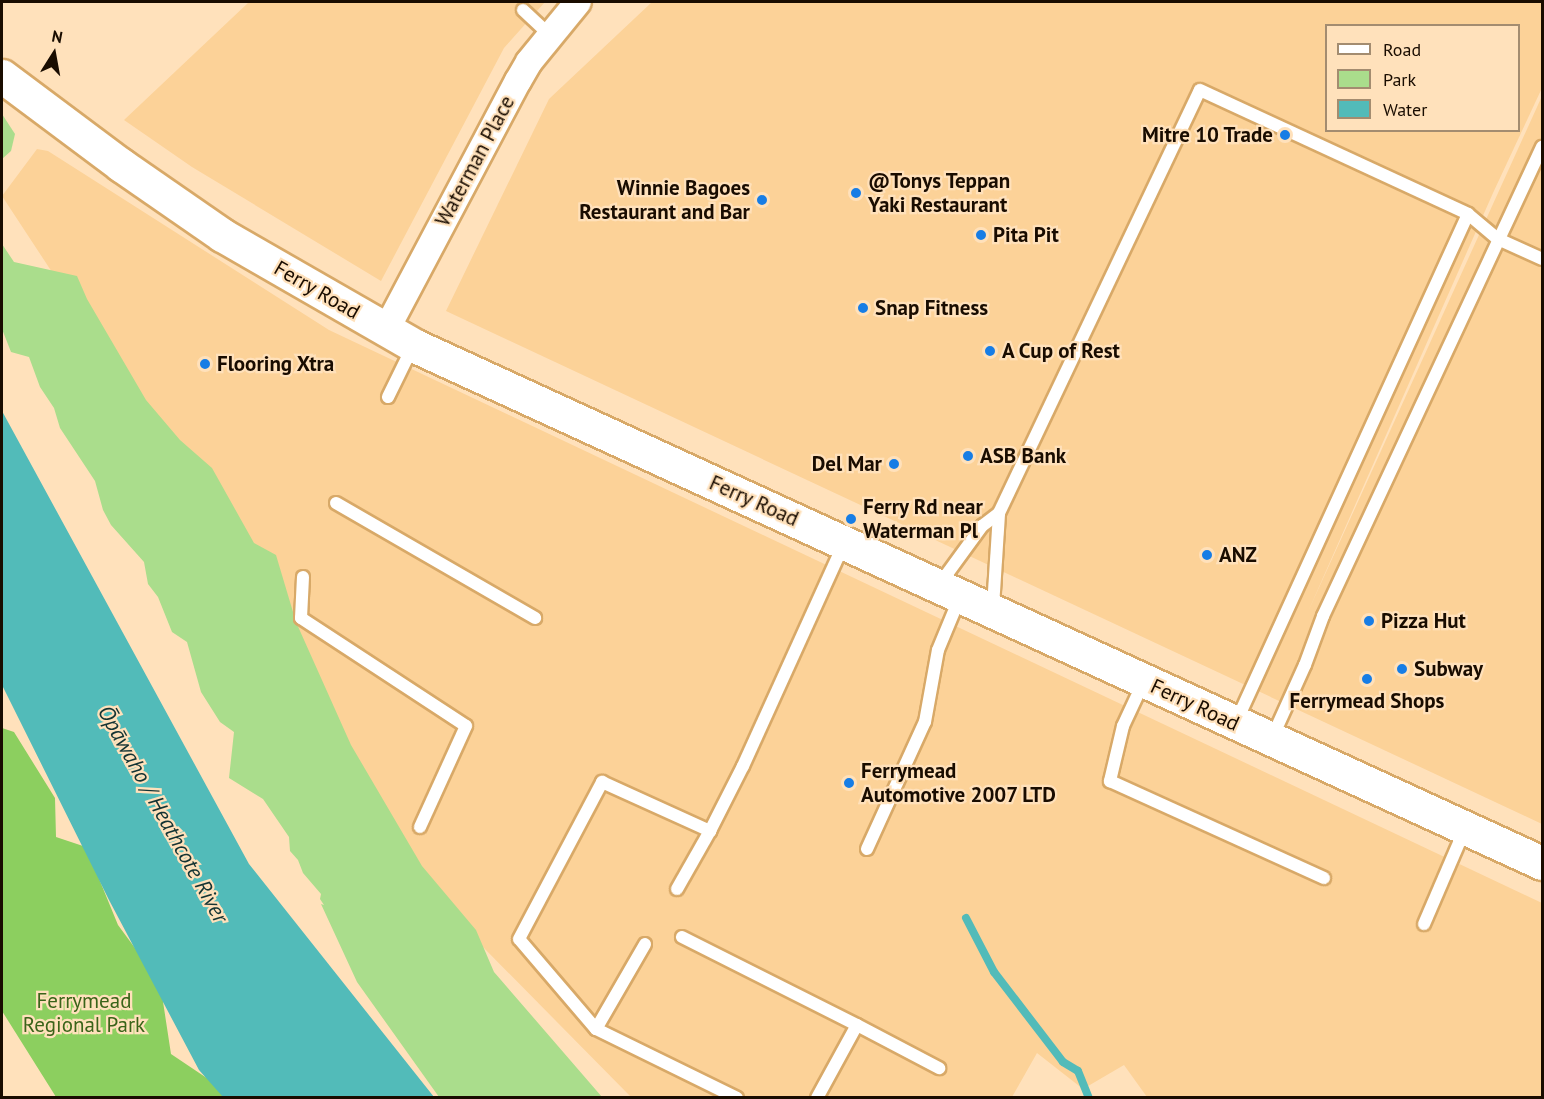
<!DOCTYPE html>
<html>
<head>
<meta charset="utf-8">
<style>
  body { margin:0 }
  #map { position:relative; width:1544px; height:1099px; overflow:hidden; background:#ffe1bb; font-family:"PT Sans",sans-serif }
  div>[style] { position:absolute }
  .built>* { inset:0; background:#fcd298 }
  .green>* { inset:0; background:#aadd8c }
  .forest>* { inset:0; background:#8ccf5f }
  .water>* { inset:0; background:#52bbb9 }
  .stream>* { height:8px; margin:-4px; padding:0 4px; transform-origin:4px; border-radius:4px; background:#52bbb9 }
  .roads { filter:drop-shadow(2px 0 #d8a968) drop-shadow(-2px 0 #d8a968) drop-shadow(0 2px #d8a968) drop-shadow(0 -2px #d8a968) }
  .lane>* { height:12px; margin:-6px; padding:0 6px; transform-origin:6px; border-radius:6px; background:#fff }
  .street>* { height:26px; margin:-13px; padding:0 13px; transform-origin:13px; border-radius:13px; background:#fff }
  .secondary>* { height:33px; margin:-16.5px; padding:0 16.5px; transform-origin:16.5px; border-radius:16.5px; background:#fff }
  .dots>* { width:16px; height:16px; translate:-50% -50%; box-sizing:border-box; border:3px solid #ffe1bb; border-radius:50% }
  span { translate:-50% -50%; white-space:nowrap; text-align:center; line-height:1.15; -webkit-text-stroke:4.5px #ffe1bb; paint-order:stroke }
  .poi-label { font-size:21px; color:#190c00; font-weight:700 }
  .right { translate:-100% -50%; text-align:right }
  .left { translate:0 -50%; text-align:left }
  .street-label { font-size:21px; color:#190c00 }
  .park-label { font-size:21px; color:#3a6419 }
  .water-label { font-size:22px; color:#133333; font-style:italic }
  .frame { position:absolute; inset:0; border:3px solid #190c00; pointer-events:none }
  .legend { position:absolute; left:1325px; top:24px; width:195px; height:108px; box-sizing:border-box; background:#ffe1bb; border:2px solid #a38c70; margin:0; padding:8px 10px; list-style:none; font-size:18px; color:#190c00 }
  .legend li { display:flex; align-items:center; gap:12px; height:30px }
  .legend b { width:30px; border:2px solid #a38c70 }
  .north { position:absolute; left:24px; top:24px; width:60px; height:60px; -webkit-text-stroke:4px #ffe1bb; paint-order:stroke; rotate:11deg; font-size:16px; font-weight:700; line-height:24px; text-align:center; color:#190c00 }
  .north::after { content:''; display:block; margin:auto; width:21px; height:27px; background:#190c00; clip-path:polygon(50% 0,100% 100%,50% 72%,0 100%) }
</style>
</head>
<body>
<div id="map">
  <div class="built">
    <div style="clip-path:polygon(249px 2px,545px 2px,504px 48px,381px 281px,192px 167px,124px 120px)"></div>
    <div style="clip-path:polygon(evenodd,652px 2px,1542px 2px,1542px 88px,1493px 193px,1307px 614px,1542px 96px,1542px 824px,446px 311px,549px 99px,652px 2px,1326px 26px,1518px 26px,1518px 130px,1326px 130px,1326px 26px)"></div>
    <div style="clip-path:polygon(37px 149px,48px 151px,329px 330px,1542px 903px,1542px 1097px,1147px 1097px,1124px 1065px,1083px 1089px,1037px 1053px,1012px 1097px,631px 1097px,480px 944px,389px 894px,228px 540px,2px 196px)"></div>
  </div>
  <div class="green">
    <div style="clip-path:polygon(2px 114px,15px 134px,11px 151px,2px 159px)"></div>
    <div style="clip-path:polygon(2px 244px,14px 262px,77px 276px,87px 299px,146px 400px,180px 440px,212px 468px,254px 543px,276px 555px,296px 622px,351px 745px,422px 866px,476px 930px,494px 972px,602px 1097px,439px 1097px,357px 982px,321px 904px,324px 905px,320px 899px,321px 894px,303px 873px,298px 860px,290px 851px,289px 837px,263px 799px,229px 778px,234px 732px,220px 722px,201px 692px,187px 642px,172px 632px,158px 597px,148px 584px,144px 562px,111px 525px,103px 510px,95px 481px,60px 428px,54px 408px,40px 387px,29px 357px,11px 352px,2px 329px)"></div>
  </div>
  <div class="forest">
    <div style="clip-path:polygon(2px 728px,14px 732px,55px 798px,56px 837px,86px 847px,118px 925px,160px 982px,171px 1054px,235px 1097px,56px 1097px,2px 1011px)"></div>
  </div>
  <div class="water">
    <div style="clip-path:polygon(2px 411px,249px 864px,434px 1097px,223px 1097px,199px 1070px,109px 900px,2px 685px)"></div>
  </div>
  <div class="stream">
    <div style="left:966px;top:918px;width:61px;rotate:62.6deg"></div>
    <div style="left:994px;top:972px;width:113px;rotate:52.5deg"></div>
    <div style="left:1063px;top:1062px;width:17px;rotate:31deg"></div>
    <div style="left:1078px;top:1071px;width:29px;rotate:68deg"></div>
  </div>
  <div class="roads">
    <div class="lane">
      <div style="left:523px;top:10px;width:37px;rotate:43deg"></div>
      <div style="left:388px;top:397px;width:57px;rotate:-63.9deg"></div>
      <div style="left:336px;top:503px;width:230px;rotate:30deg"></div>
      <div style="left:303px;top:577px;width:41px;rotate:92.8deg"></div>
      <div style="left:301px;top:618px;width:197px;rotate:33.2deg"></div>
      <div style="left:466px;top:726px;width:111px;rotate:114.5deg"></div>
      <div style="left:939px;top:585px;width:73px;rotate:-53.9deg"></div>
      <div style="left:982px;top:526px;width:21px;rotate:-37deg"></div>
      <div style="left:999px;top:513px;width:468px;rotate:-64.6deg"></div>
      <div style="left:1200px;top:90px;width:295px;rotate:24.8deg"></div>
      <div style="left:1468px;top:214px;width:39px;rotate:40deg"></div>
      <div style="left:1498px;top:239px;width:48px;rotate:24.4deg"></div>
      <div style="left:993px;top:607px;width:94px;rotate:-86.3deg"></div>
      <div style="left:1144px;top:681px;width:50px;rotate:115deg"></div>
      <div style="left:1123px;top:726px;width:57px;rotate:103.3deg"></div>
      <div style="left:1110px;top:781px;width:235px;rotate:24.4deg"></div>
      <div style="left:1237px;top:720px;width:556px;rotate:-65.46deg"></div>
      <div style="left:1272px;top:738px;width:80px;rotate:-65.7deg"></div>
      <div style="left:1305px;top:665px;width:52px;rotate:-69.8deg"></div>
      <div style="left:1323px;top:616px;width:518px;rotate:-64.97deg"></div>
      <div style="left:867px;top:849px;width:140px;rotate:-65.5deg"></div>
      <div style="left:925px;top:722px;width:73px;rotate:-79.8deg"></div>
      <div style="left:938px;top:650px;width:57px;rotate:-67.5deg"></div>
      <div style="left:677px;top:889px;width:67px;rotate:-60.4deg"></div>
      <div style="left:1424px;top:924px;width:103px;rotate:-66.7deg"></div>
      <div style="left:682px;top:937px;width:196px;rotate:26.7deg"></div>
      <div style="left:596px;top:1029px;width:98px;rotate:-60deg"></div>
      <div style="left:737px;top:1098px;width:157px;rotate:-153.9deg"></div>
      <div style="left:596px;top:1029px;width:118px;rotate:-130.5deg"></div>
      <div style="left:519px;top:939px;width:178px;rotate:-62.1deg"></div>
      <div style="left:602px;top:782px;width:119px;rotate:24.4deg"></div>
      <div style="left:710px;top:831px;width:73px;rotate:-63.1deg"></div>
      <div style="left:743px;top:766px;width:245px;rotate:-65.6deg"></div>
      <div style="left:817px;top:1098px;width:83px;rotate:-61.3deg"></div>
      <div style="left:857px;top:1025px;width:93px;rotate:27.7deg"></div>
    </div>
    <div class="street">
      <div style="left:386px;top:330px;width:282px;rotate:-62.1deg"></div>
      <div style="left:518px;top:81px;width:22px;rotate:-60deg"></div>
      <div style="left:529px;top:62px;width:77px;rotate:-50.8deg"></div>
    </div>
    <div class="secondary">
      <div style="left:2px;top:76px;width:149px;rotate:36.8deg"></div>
      <div style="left:121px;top:165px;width:123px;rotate:34.7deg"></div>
      <div style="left:222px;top:235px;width:220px;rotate:29.9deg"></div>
      <div style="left:413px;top:345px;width:1242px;rotate:24.65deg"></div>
    </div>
  </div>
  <div class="dots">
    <div style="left:1285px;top:135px;background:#177de5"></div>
    <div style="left:856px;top:193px;background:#177de5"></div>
    <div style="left:762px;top:200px;background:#177de5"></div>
    <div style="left:981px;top:235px;background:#177de5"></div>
    <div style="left:863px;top:308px;background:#177de5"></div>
    <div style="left:990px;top:351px;background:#177de5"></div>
    <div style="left:205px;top:364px;background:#177de5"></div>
    <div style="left:968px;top:456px;background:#177de5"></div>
    <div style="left:894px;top:464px;background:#177de5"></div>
    <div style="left:851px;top:519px;background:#177de5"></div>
    <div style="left:1207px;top:555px;background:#177de5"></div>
    <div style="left:1369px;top:621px;background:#177de5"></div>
    <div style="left:1402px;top:669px;background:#177de5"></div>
    <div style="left:1367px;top:679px;background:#177de5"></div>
    <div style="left:849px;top:783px;background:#177de5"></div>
  </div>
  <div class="poi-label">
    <span class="right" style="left:1273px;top:135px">Mitre 10 Trade</span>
    <span class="left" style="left:868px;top:193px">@Tonys Teppan<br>Yaki Restaurant</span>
    <span class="right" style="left:750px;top:200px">Winnie Bagoes<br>Restaurant and Bar</span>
    <span class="left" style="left:993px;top:235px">Pita Pit</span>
    <span class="left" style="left:875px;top:308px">Snap Fitness</span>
    <span class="left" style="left:1002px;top:351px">A Cup of Rest</span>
    <span class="left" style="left:217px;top:364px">Flooring Xtra</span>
    <span class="left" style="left:980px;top:456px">ASB Bank</span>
    <span class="right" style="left:882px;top:464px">Del Mar</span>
    <span class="left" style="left:863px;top:519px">Ferry Rd near<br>Waterman Pl</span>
    <span class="left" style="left:1219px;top:555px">ANZ</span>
    <span class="left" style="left:1381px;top:621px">Pizza Hut</span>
    <span class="left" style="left:1414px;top:669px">Subway</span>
    <span style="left:1367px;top:701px">Ferrymead Shops</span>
    <span class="left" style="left:861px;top:783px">Ferrymead<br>Automotive 2007 LTD</span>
  </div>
  <div class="street-label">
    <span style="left:475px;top:161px;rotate:-62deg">Waterman Place</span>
    <span style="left:317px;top:290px;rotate:30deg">Ferry Road</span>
    <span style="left:754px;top:501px;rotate:24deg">Ferry Road</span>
    <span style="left:1195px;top:705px;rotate:25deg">Ferry Road</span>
  </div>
  <div class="park-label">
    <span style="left:84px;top:1013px">Ferrymead<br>Regional Park</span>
  </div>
  <div class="water-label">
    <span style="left:163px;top:814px;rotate:61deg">Ōpāwaho / Heathcote River</span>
  </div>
  <div class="frame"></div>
  <ul class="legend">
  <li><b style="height:8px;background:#fff"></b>Road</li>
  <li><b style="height:16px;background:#aadd8c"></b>Park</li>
  <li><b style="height:16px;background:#52bbb9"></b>Water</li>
  </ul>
  <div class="north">N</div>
</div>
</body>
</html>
